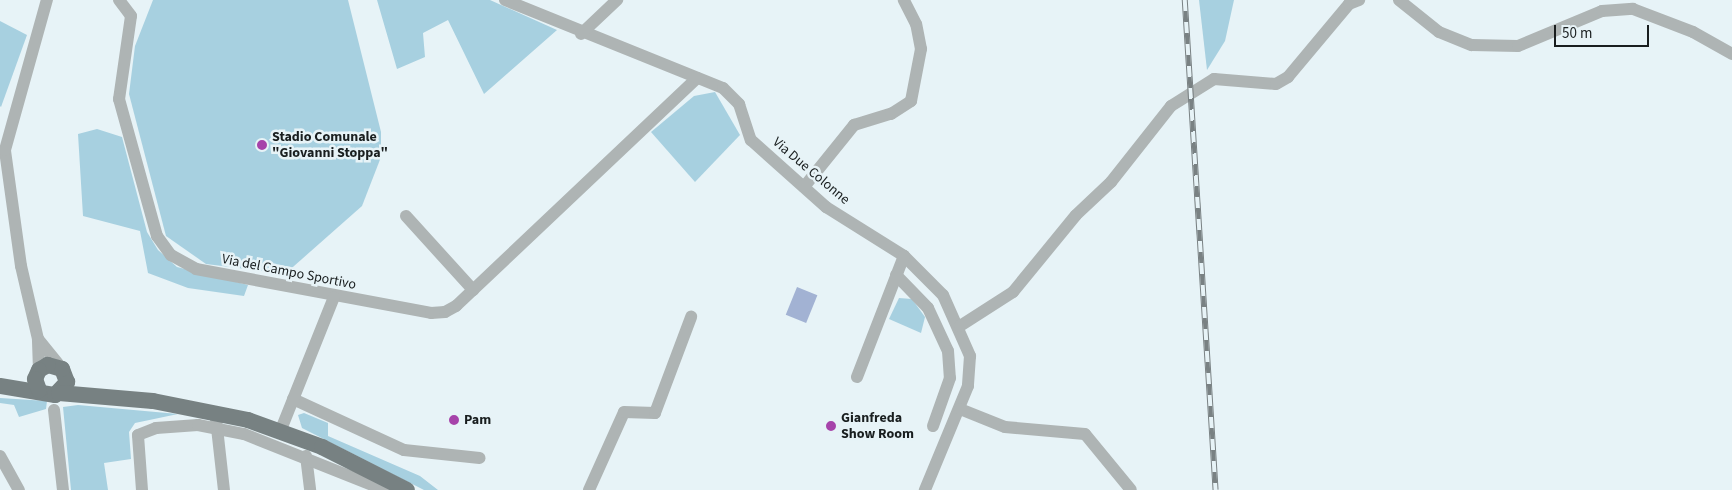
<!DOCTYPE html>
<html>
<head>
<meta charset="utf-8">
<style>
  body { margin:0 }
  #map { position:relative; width:1732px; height:490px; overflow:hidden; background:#e7f3f7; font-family:"Source Sans 3",sans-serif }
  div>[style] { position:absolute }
  .green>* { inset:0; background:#a7d0e0 }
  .water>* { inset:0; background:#a2b2d3; transform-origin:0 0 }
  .minor>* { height:12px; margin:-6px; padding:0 6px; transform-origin:6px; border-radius:6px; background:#aeb4b4 }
  .major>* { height:16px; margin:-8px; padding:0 8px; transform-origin:8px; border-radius:8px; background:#778182 }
  .rail>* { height:5.5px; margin-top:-2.75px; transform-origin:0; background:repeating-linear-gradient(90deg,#e7f3f7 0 11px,#798183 0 22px); box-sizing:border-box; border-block:1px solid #798183 }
  .dots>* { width:14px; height:14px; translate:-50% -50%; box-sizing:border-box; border:2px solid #e7f3f7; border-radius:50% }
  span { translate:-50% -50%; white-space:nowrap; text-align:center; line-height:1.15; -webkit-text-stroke:5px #e7f3f7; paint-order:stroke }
  .poi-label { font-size:14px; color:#191e1f; font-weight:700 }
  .left { translate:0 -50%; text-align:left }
  .street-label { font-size:14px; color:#191e1f }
  .scale { position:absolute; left:1554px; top:25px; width:95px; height:22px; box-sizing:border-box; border:2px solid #191e1f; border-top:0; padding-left:6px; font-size:15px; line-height:18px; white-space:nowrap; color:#191e1f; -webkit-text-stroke:4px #e7f3f7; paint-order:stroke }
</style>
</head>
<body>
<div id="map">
  <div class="green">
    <div style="clip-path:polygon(153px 0,348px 0,381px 132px,381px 157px,362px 206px,285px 274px,206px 264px,166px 236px,129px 94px,135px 46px)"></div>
    <div style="clip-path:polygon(377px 0,490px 0,557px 30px,484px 94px,448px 20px,423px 33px,425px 57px,397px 69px)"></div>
    <div style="clip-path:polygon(1199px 0,1234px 0,1225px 41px,1207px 70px)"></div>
    <div style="clip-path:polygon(0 21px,27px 35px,1px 107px,0 106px)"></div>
    <div style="clip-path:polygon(715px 92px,740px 135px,695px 182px,651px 132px,694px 96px)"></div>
    <div style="clip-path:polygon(97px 129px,122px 137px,147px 232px,158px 250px,177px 267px,248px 285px,244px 296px,188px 288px,148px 273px,140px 231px,83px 216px,78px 134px)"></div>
    <div style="clip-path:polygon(899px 298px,912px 299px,925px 317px,921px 333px,889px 319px)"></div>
    <div style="clip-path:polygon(0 398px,47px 401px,46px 409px,19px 417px,14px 405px,0 403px)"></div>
    <div style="clip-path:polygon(78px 405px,178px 414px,135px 423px,129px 432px,131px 459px,104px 463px,108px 490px,71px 490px,63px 407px)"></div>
    <div style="clip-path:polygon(304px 413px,328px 423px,328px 436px,420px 476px,438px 490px,424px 490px,302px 428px,298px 415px)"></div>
  </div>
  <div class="water">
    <div style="left:797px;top:287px;width:22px;height:30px;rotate:22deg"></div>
  </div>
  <div class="minor">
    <div style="left:119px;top:0;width:20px;rotate:53deg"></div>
    <div style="left:131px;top:16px;width:84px;rotate:98.2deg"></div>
    <div style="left:119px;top:99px;width:142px;rotate:74.5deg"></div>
    <div style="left:157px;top:236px;width:24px;rotate:54deg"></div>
    <div style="left:171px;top:255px;width:29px;rotate:29deg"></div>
    <div style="left:196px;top:269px;width:239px;rotate:10.6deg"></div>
    <div style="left:431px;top:313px;width:14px;rotate:-4deg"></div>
    <div style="left:445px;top:312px;width:13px;rotate:-29deg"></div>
    <div style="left:456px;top:306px;width:332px;rotate:-43.4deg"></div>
    <div style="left:505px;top:0;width:235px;rotate:22deg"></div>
    <div style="left:723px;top:88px;width:23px;rotate:45deg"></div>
    <div style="left:739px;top:104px;width:38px;rotate:72deg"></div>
    <div style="left:751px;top:140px;width:101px;rotate:41.8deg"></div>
    <div style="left:826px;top:207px;width:92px;rotate:32.1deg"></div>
    <div style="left:904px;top:256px;width:55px;rotate:45deg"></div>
    <div style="left:943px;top:295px;width:67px;rotate:66.1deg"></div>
    <div style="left:970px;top:356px;width:30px;rotate:94deg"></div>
    <div style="left:968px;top:386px;width:113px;rotate:112.5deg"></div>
    <div style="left:1399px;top:0;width:51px;rotate:38.7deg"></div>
    <div style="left:1439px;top:32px;width:35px;rotate:22deg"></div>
    <div style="left:1472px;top:45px;width:46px;rotate:1.2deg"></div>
    <div style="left:1518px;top:46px;width:91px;rotate:-22.6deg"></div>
    <div style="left:1602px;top:11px;width:31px;rotate:-4deg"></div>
    <div style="left:1633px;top:9px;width:64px;rotate:21deg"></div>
    <div style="left:1693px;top:32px;width:45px;rotate:29.4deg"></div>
    <div style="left:581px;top:34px;width:50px;rotate:-43.4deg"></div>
    <div style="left:804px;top:187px;width:80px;rotate:-51.1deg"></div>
    <div style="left:854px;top:125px;width:39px;rotate:-17deg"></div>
    <div style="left:891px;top:114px;width:24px;rotate:-33deg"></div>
    <div style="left:911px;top:101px;width:53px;rotate:-79.1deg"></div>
    <div style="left:921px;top:49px;width:25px;rotate:-101deg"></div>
    <div style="left:916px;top:24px;width:27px;rotate:-117deg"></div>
    <div style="left:406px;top:216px;width:100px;rotate:47.8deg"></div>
    <div style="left:896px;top:275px;width:46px;rotate:45.9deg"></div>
    <div style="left:928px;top:308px;width:47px;rotate:65.1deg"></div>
    <div style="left:948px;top:351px;width:27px;rotate:86deg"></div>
    <div style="left:950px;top:378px;width:51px;rotate:109.5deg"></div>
    <div style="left:960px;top:326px;width:63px;rotate:-32.7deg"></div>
    <div style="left:1013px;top:292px;width:99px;rotate:-50.7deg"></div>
    <div style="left:1076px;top:215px;width:48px;rotate:-43.3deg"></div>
    <div style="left:1111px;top:182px;width:97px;rotate:-51.7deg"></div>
    <div style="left:1171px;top:106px;width:51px;rotate:-32.1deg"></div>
    <div style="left:1214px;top:79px;width:62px;rotate:4.6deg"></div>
    <div style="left:1276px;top:84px;width:14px;rotate:-30deg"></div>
    <div style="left:1288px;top:77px;width:95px;rotate:-50.1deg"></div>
    <div style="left:1349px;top:4px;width:11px;rotate:-22deg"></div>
    <div style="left:38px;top:339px;width:38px;rotate:51deg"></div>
    <div style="left:39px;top:370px;width:31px;rotate:-92deg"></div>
    <div style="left:38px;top:339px;width:75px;rotate:-103.1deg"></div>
    <div style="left:21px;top:266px;width:117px;rotate:-97.9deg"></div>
    <div style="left:5px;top:150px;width:156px;rotate:-74.4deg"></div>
    <div style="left:857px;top:377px;width:130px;rotate:-68.8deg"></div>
    <div style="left:293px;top:399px;width:122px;rotate:24.7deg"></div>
    <div style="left:404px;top:450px;width:76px;rotate:6deg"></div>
    <div style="left:960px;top:409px;width:48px;rotate:21.8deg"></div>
    <div style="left:1005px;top:427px;width:80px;rotate:5deg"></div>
    <div style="left:1085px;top:434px;width:72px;rotate:50.6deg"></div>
    <div style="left:54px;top:410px;width:81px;rotate:83.6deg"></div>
    <div style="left:216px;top:419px;width:71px;rotate:83.6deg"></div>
    <div style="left:280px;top:432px;width:145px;rotate:-68.2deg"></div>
    <div style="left:0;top:456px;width:39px;rotate:61deg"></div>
    <div style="left:306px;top:456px;width:34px;rotate:83deg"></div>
    <div style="left:142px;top:490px;width:55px;rotate:-94.2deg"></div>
    <div style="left:138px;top:435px;width:19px;rotate:-21deg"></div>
    <div style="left:156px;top:428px;width:42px;rotate:-4.1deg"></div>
    <div style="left:198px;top:425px;width:47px;rotate:11.1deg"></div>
    <div style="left:244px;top:434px;width:152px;rotate:21.7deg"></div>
    <div style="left:589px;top:490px;width:85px;rotate:-65.8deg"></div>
    <div style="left:624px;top:412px;width:31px;rotate:2deg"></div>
    <div style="left:655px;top:413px;width:103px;rotate:-69.4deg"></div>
  </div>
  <div class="major">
    <div style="left:0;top:386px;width:56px;rotate:9.3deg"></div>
    <div style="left:55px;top:395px;width:18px;rotate:-47deg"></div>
    <div style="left:67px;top:382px;width:14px;rotate:-111deg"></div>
    <div style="left:62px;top:369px;width:15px;rotate:-164deg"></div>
    <div style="left:48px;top:365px;width:10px;rotate:151deg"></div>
    <div style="left:39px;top:370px;width:10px;rotate:114deg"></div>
    <div style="left:35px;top:379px;width:12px;rotate:70deg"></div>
    <div style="left:59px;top:393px;width:94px;rotate:4.9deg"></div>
    <div style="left:153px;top:401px;width:97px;rotate:11.3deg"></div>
    <div style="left:248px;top:420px;width:79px;rotate:20deg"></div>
    <div style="left:322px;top:447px;width:95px;rotate:26.8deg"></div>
  </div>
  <div class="rail">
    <div style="left:1185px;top:0;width:491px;rotate:86.4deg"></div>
  </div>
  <div class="dots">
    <div style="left:262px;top:145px;background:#a643aa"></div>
    <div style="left:454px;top:420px;background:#a643aa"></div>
    <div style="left:831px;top:426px;background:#a643aa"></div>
  </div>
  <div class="poi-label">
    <span class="left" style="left:272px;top:145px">Stadio Comunale<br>"Giovanni Stoppa"</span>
    <span class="left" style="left:841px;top:426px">Gianfreda<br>Show Room</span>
    <span class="left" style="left:464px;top:420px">Pam</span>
  </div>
  <div class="street-label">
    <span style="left:811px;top:171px;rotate:40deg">Via Due Colonne</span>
    <span style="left:289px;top:272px;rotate:11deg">Via del Campo Sportivo</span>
  </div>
  <div class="scale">50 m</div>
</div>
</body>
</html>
